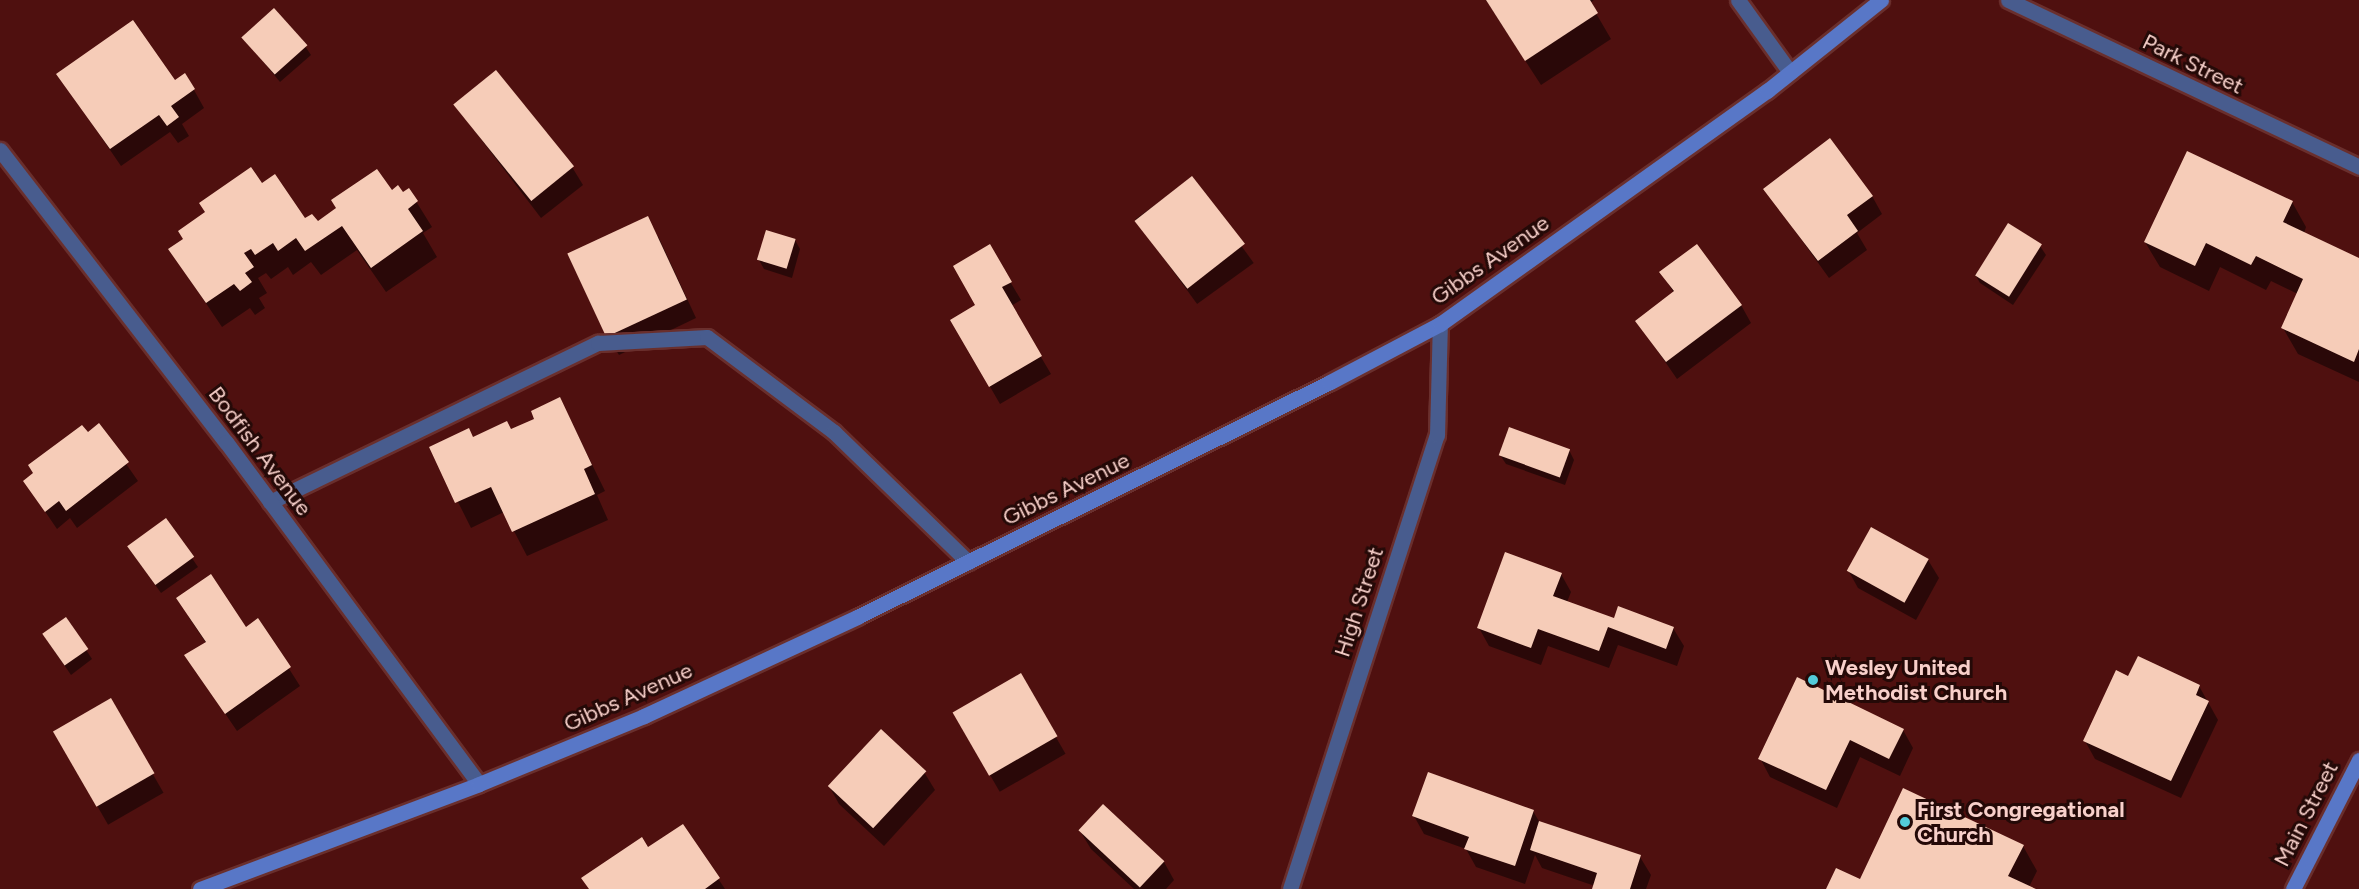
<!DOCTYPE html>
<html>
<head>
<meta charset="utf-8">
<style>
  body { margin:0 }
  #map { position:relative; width:2359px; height:889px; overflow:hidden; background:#4f100f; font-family:Figtree,sans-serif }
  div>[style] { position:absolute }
  .shadow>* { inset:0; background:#0007; transform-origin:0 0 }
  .building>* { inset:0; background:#f6ccb8; transform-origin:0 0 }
  .roads { filter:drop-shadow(2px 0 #6a2f2d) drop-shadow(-2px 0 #6a2f2d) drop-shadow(0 2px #6a2f2d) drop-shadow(0 -2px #6a2f2d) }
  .service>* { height:15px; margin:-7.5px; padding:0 7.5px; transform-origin:7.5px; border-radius:7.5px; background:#485c8e }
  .minor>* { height:15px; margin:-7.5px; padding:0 7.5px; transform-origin:7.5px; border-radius:7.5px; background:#485c8e }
  .secondary>* { height:15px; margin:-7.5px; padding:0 7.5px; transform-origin:7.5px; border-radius:7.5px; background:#5877c7 }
  .dots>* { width:16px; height:16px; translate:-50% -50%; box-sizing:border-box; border:3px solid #240907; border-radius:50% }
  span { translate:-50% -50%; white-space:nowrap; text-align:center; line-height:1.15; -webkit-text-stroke:6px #240907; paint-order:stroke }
  .street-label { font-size:22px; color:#f8d0ca }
  .poi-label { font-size:22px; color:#f8d0ca; font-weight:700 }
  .left { translate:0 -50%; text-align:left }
</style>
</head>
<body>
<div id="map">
  <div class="shadow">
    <div style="clip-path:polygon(1486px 0,1594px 0,1590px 3px,1611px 39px,1541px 85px)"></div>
    <div style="clip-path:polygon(242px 36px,305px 46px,311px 55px,280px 82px)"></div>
    <div style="clip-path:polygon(58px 74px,174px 82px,194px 90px,204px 108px,182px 124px,189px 136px,178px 143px,170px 132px,121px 166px)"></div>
    <div style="clip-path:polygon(455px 105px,572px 167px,583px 185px,541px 218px)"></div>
    <div style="left:1192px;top:178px;width:105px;height:70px;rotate:54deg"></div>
    <div style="clip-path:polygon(262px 185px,305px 221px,317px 223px,391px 192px,403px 194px,409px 190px,432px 227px,423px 233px,437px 257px,386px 292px,357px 250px,321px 275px,311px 262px,293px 275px,288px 267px,271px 279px,266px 273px,258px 278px,267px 293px,259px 298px,265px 308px,255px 315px,250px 308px,222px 327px,170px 250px)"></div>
    <div style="clip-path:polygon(1765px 189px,1872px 196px,1882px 214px,1857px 233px,1867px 250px,1829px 278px)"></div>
    <div style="clip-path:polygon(2292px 202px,2306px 227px,2304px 233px,2359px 260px,2359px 382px,2298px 354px,2283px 328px,2298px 294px,2271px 281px,2266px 290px,2220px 267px,2209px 291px,2160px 267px,2145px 242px)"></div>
    <div style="clip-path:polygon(658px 236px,696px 318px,619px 355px,608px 337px)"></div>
    <div style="clip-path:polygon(795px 240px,800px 249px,792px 278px,764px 269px,759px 260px)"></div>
    <div style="clip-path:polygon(989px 246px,1021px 300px,1011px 306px,1051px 374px,1000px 404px,952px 321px,977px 306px)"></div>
    <div style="clip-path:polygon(2040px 246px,2046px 255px,2013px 305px,1980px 283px,1975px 274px)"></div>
    <div style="clip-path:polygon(1661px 272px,1741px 305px,1751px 323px,1677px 379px,1637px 321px,1674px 293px)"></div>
    <div style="clip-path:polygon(560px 399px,605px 491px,597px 495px,608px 520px,527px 556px,504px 512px,471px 528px,431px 448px,511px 431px,536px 419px)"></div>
    <div style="clip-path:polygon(99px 425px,138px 481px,77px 528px,70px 518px,57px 529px,25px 482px)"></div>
    <div style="clip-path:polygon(1569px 450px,1574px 460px,1565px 485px,1506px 464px,1500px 455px)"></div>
    <div style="clip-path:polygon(166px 520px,198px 567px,161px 593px,134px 555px)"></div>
    <div style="clip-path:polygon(1871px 529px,1928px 560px,1939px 578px,1916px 620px,1858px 588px,1848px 570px)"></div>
    <div style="clip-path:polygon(1561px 574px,1571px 592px,1567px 602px,1615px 620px,1673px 628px,1684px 646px,1677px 666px,1618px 645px,1609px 668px,1548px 646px,1541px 665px,1489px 646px,1479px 628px)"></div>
    <div style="clip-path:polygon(188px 616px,246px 629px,258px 620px,300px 686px,237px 731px,186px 656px,206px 643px)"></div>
    <div style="clip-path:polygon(66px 619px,92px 659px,71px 675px,49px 643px)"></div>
    <div style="left:1020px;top:675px;width:91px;height:76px;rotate:60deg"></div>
    <div style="clip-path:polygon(1797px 679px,1903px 730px,1913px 748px,1900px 776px,1860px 757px,1837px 808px,1770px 777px,1760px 758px)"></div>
    <div style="clip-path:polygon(2199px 686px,2218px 720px,2181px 798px,2095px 759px,2085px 741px)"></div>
    <div style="left:110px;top:700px;width:107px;height:64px;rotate:60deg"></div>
    <div style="clip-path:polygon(924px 772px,935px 790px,884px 846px,839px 804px,829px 786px)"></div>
    <div style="clip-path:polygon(1533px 811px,1540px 823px,1640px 857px,1651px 875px,1646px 889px,1594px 889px,1595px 886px,1542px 868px,1535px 855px,1525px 884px,1476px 867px,1466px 849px,1424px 834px,1414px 816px)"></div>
    <div style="clip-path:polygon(683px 826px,725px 889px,589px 889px,648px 849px)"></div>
    <div style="clip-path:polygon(1080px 831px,1164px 862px,1174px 880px,1166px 889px,1134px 889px,1091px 849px)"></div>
    <div style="clip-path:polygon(2023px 846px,2037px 871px,2029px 887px,2032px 889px,1828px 889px)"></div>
  </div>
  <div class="building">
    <div style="clip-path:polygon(1486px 0,1590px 0,1598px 13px,1525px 61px)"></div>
    <div style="left:274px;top:8px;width:50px;height:44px;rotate:48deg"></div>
    <div style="clip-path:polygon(133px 20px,175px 80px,185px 73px,195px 89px,171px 106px,179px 117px,167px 126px,159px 115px,110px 149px,56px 74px)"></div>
    <div style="left:496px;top:70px;width:124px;height:55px;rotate:51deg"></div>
    <div style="clip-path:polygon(1830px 138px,1873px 196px,1847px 215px,1858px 231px,1818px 261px,1763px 189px)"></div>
    <div style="clip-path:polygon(2187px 151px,2293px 201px,2283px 222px,2359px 258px,2359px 349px,2354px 362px,2281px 328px,2303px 279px,2256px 256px,2251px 265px,2206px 243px,2195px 266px,2144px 242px)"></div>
    <div style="clip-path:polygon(251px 167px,262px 183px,275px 174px,305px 218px,312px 214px,318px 221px,336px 208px,331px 200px,377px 169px,392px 190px,398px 185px,403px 192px,409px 188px,418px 201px,408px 209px,423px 231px,371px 268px,342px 226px,305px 251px,296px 238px,278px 251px,273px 243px,255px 255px,251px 249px,244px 253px,254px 267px,245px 273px,252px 282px,240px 291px,234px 284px,206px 303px,168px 249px,183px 239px,178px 231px,205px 212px,199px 203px)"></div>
    <div style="left:1192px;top:176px;width:86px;height:73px;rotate:52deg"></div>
    <div style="left:648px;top:216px;width:92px;height:89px;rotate:65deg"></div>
    <div style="left:2008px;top:223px;width:40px;height:62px;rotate:32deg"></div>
    <div style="left:766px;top:230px;width:31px;height:31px;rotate:17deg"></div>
    <div style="clip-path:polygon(990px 244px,1012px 282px,1002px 287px,1042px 356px,989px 387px,950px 320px,975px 305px,953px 266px)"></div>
    <div style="clip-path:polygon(1697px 244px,1742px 305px,1666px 362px,1635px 321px,1674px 291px,1659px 272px)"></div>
    <div style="clip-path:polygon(560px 397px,592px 465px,584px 469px,595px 494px,512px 532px,491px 487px,455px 503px,429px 447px,469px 428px,473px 437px,507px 421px,511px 429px,534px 419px,531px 411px)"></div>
    <div style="clip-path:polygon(99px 423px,129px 462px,66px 511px,59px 501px,45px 512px,23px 481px,33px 473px,28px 465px,82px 425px,88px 432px)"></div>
    <div style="left:1509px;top:427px;width:65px;height:30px;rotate:20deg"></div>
    <div style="left:166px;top:518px;width:48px;height:48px;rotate:54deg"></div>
    <div style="left:1871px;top:527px;width:66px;height:50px;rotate:29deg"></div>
    <div style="clip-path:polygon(1505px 552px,1562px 573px,1553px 596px,1614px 618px,1618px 606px,1674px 627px,1666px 649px,1608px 627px,1599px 651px,1538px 629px,1531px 648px,1477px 628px)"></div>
    <div style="clip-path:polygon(211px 574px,246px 627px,258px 618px,291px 667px,225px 714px,184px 655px,206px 642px,176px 598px)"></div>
    <div style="left:66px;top:617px;width:39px;height:29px;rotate:55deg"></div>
    <div style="clip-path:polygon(2138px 656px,2200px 685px,2196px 695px,2209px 701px,2171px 781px,2083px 741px,2116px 670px,2128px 676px)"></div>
    <div style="left:1021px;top:673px;width:73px;height:79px;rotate:60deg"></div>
    <div style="clip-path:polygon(1797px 677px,1904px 729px,1889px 759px,1850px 740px,1826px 790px,1758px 759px)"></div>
    <div style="left:111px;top:698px;width:87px;height:67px;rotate:60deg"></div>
    <div style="left:881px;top:729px;width:62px;height:78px;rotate:43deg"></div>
    <div style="clip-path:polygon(1428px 772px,1534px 810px,1515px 866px,1464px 849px,1469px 837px,1412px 816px)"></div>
    <div style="clip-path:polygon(1903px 788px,2024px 845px,2008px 876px,2036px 889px,1826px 889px,1836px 868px,1860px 879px)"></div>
    <div style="left:1103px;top:804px;width:84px;height:36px;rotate:43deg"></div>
    <div style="clip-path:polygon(1539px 821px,1641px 855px,1630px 889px,1592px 889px,1597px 873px,1530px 850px)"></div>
    <div style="clip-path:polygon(683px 824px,720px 878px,705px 889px,589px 889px,581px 878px,642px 837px,648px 847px)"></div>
  </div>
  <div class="roads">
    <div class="service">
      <div style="left:1738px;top:0;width:89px;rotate:54.2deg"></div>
      <div style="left:270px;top:502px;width:365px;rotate:-25.9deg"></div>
      <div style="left:598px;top:343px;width:109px;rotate:-3.2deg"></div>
      <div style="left:707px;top:337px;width:159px;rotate:36.8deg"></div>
      <div style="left:834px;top:432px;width:187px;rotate:44.1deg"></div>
    </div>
    <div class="minor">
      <div style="left:2008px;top:0;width:389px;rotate:25.4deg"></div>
      <div style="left:0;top:150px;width:369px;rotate:52.3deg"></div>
      <div style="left:226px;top:442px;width:425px;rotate:53.5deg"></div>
      <div style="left:1290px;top:889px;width:477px;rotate:-72.1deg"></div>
      <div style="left:1437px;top:435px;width:111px;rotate:-88.5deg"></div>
    </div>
    <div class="secondary">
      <div style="left:200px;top:889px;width:298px;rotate:-20.6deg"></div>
      <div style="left:479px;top:784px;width:178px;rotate:-22.4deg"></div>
      <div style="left:644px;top:716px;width:235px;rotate:-24.9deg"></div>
      <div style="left:857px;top:617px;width:528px;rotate:-26.42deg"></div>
      <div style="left:1330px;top:382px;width:124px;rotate:-27.8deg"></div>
      <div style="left:1440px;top:324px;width:402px;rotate:-35.5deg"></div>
      <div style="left:1767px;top:91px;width:146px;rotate:-38.6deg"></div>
      <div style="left:2293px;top:889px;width:145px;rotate:-62.9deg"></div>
    </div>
  </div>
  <div class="dots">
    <div style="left:1813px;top:680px;background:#53cbda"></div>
    <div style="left:1905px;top:822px;background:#53cbda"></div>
  </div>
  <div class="street-label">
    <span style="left:2193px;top:64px;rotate:26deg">Park Street</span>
    <span style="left:1490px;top:260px;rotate:-35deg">Gibbs Avenue</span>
    <span style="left:260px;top:451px;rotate:53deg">Bodfish Avenue</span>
    <span style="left:1066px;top:489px;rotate:-26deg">Gibbs Avenue</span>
    <span style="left:1359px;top:602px;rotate:-72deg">High Street</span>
    <span style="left:628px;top:697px;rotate:-24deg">Gibbs Avenue</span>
    <span style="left:2306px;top:814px;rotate:-63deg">Main Street</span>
  </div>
  <div class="poi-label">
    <span class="left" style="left:1825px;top:680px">Wesley United<br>Methodist Church</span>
    <span class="left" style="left:1917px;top:822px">First Congregational<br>Church</span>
  </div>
</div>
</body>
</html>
